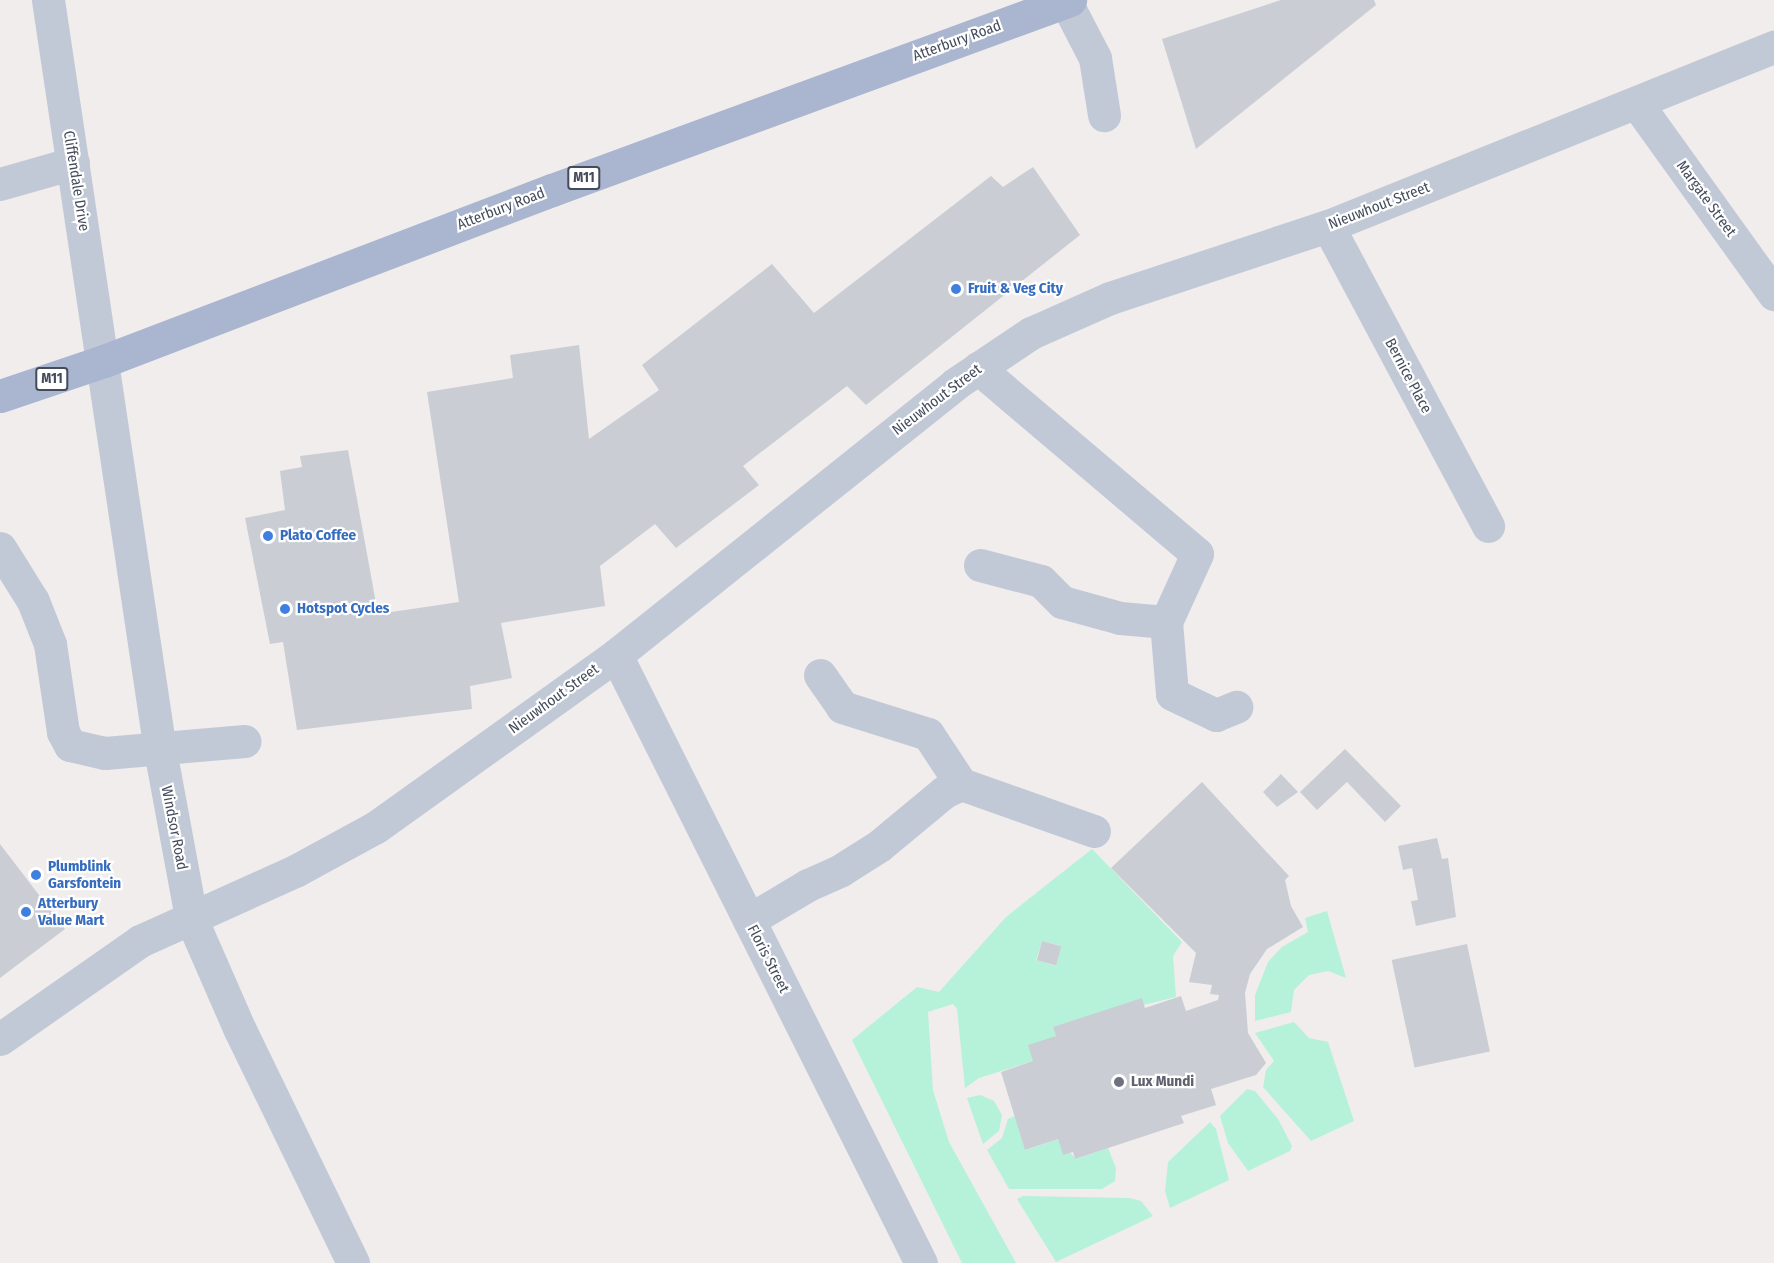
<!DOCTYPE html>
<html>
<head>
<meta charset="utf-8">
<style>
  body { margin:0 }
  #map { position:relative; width:1774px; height:1263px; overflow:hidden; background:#f0edec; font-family:"Fira Sans Condensed",sans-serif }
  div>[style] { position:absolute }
  .green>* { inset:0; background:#b6f2d9 }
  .building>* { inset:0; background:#cbcdd5; transform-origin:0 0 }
  .minor>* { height:33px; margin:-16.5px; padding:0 16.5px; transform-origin:16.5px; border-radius:16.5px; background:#c2c9d6 }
  .major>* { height:33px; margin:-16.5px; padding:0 16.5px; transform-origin:16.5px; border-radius:16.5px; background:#aab5cf }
  .dots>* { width:16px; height:16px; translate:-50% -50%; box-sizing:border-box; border:3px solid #fff; border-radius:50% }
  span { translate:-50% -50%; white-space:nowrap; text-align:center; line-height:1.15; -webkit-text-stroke:4.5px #fff; paint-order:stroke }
  .shield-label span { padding:2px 4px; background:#fff; border:2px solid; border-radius:4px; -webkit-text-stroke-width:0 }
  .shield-label { font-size:14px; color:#444c5c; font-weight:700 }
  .street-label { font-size:15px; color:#444c5c }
  .shop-label { font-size:15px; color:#366cbe; font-weight:700 }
  .left { translate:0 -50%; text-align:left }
  .worship-label { font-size:15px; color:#5b616d; font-weight:700 }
</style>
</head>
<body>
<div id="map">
  <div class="green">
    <div style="clip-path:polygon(evenodd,1092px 849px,1182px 942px,1173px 956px,1176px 997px,1053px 1027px,1056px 1036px,1033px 1061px,979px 1078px,965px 1088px,957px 1009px,953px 1004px,928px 1012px,933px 1090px,949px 1142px,1016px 1263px,962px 1263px,852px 1040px,917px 987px,939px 992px,1006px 917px,1092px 849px,1042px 941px,1061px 946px,1056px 966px,1036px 960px,1042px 941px)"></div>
    <div style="clip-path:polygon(1327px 911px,1346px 978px,1328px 971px,1309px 975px,1294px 990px,1291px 1012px,1255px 1021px,1255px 995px,1268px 962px,1282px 947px,1308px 932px,1305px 918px)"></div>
    <div style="clip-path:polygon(1294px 1022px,1309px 1038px,1328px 1042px,1354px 1121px,1311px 1141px,1263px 1087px,1266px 1070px,1274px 1061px,1255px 1033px)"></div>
    <div style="clip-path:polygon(1247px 1089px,1255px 1091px,1278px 1119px,1292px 1146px,1290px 1151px,1248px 1171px,1228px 1143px,1220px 1116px)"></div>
    <div style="clip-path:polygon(980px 1095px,994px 1101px,1002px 1115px,999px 1131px,983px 1144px,967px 1098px)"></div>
    <div style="clip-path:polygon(1015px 1116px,1026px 1150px,1058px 1139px,1076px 1159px,1108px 1148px,1116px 1168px,1115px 1181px,1102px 1189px,1009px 1189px,987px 1150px,1002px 1138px,1008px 1119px)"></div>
    <div style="clip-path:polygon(1210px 1122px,1216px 1129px,1229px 1180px,1170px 1208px,1165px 1191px,1168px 1162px)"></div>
    <div style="clip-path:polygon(1023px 1196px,1129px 1198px,1141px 1201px,1153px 1216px,1056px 1262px,1017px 1199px)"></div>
  </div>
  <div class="building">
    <div style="clip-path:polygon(1281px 0,1374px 0,1376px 5px,1196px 149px,1162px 39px)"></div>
    <div style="clip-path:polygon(1033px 167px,1080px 235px,866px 405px,847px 386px,743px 466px,759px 485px,676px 548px,655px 524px,600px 566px,605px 606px,501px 623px,512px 678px,470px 686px,472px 709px,297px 730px,283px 642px,270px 644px,245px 518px,285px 510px,280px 471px,302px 467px,300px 456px,348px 450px,378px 614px,459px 602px,427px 392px,513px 378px,510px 355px,579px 345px,589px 439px,659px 390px,642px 365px,772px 264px,814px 313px,991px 176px,1003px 187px)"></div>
    <div style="clip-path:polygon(1345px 749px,1401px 806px,1385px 822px,1347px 782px,1317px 810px,1300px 792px)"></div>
    <div style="clip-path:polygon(1281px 774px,1298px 792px,1277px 807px,1263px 792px)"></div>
    <div style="clip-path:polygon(1202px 782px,1289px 876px,1285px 880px,1291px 906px,1303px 927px,1267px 949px,1250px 974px,1245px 993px,1248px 1033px,1266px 1063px,1256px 1075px,1211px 1089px,1216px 1105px,1181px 1116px,1184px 1123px,1075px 1159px,1073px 1152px,1063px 1155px,1058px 1139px,1025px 1150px,1001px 1072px,1033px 1061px,1028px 1045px,1056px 1036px,1053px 1027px,1142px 998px,1145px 1008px,1181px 996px,1186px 1011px,1218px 1000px,1219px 995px,1210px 994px,1212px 985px,1189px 982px,1196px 953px,1111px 868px)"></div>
    <div style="clip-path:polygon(1437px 838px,1442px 859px,1448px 858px,1456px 917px,1416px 926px,1411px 901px,1418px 900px,1412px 868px,1403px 870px,1398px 846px)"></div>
    <div style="clip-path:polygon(0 844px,65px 929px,0 978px)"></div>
    <div style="left:1042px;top:941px;width:20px;height:20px;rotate:15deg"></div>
    <div style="left:1467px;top:944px;width:110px;height:77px;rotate:78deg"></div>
  </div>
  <div class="minor">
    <div style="left:48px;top:0;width:758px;rotate:81.51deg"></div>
    <div style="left:160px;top:750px;width:171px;rotate:79.5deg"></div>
    <div style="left:191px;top:918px;width:122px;rotate:66.4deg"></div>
    <div style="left:240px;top:1030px;width:259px;rotate:64.1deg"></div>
    <div style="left:1066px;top:2px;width:63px;rotate:62.6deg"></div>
    <div style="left:1095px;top:58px;width:58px;rotate:81deg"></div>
    <div style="left:1638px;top:105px;width:233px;rotate:54.3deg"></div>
    <div style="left:0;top:184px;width:76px;rotate:-16deg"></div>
    <div style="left:1328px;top:226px;width:340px;rotate:61.9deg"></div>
    <div style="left:978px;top:368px;width:287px;rotate:40.3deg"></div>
    <div style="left:1197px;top:554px;width:75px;rotate:114.5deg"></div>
    <div style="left:1166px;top:622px;width:72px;rotate:85.2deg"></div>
    <div style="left:1172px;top:694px;width:49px;rotate:25.5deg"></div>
    <div style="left:1216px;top:715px;width:22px;rotate:-22deg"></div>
    <div style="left:0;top:548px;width:62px;rotate:58.1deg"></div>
    <div style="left:33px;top:601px;width:46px;rotate:68.4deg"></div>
    <div style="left:50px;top:644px;width:89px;rotate:81.6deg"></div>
    <div style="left:63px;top:732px;width:15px;rotate:62deg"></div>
    <div style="left:70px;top:745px;width:36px;rotate:13deg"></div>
    <div style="left:105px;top:753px;width:140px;rotate:-4.9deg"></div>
    <div style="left:980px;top:565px;width:63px;rotate:14.7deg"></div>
    <div style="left:1041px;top:581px;width:30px;rotate:45deg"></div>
    <div style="left:1062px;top:602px;width:60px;rotate:15.4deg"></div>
    <div style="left:1120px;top:618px;width:46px;rotate:5deg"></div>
    <div style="left:616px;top:655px;width:680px;rotate:63.36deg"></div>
    <div style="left:820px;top:675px;width:39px;rotate:55deg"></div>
    <div style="left:842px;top:707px;width:90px;rotate:17.4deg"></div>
    <div style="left:928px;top:734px;width:60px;rotate:56.6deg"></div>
    <div style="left:749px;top:920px;width:69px;rotate:-30.7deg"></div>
    <div style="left:808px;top:885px;width:36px;rotate:-24deg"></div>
    <div style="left:841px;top:870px;width:45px;rotate:-32.3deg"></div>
    <div style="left:879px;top:846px;width:85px;rotate:-39.7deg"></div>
    <div style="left:944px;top:792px;width:19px;rotate:-25deg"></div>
    <div style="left:961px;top:784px;width:141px;rotate:19.5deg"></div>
    <div style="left:0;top:1039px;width:171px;rotate:-35deg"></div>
    <div style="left:140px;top:941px;width:172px;rotate:-24.3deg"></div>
    <div style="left:297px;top:870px;width:90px;rotate:-28.6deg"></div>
    <div style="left:376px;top:827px;width:295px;rotate:-35.6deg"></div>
    <div style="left:616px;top:655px;width:434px;rotate:-38.6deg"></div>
    <div style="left:955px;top:384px;width:92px;rotate:-33.9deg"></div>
    <div style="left:1031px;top:333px;width:86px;rotate:-23.9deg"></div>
    <div style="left:1110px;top:298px;width:230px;rotate:-18.3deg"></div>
    <div style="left:1328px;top:226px;width:481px;rotate:-21.9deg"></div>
  </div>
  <div class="major">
    <div style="left:0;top:396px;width:110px;rotate:-18.6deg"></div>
    <div style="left:104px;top:361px;width:480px;rotate:-20.9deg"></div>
    <div style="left:552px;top:190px;width:552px;rotate:-20.14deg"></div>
  </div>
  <div class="dots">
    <div style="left:956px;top:289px;background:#3f7fe0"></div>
    <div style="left:268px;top:536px;background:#3f7fe0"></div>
    <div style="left:285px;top:609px;background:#3f7fe0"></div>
    <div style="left:36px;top:875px;background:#3f7fe0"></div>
    <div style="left:26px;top:912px;background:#3f7fe0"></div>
    <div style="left:1119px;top:1082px;background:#6b7280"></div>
  </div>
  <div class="shield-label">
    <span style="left:584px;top:178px">M11</span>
    <span style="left:52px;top:379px">M11</span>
  </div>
  <div class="street-label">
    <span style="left:957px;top:41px;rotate:-20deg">Atterbury Road</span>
    <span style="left:76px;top:181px;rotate:81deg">Cliffendale Drive</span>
    <span style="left:1706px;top:199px;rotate:54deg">Margate Street</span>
    <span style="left:1379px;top:206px;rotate:-21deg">Nieuwhout Street</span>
    <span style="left:501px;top:209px;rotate:-21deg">Atterbury Road</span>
    <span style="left:1408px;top:376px;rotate:62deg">Bernice Place</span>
    <span style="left:937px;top:400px;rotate:-37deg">Nieuwhout Street</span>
    <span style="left:554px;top:699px;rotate:-36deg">Nieuwhout Street</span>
    <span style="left:174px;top:828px;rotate:79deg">Windsor Road</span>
    <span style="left:768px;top:959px;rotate:63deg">Floris Street</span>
  </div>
  <div class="shop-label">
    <span class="left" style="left:968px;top:289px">Fruit &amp; Veg City</span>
    <span class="left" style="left:280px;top:536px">Plato Coffee</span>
    <span class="left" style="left:297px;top:609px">Hotspot Cycles</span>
    <span class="left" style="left:48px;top:875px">Plumblink<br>Garsfontein</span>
    <span class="left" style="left:38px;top:912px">Atterbury<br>Value Mart</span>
  </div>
  <div class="worship-label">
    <span class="left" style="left:1131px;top:1082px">Lux Mundi</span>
  </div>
</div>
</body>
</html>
